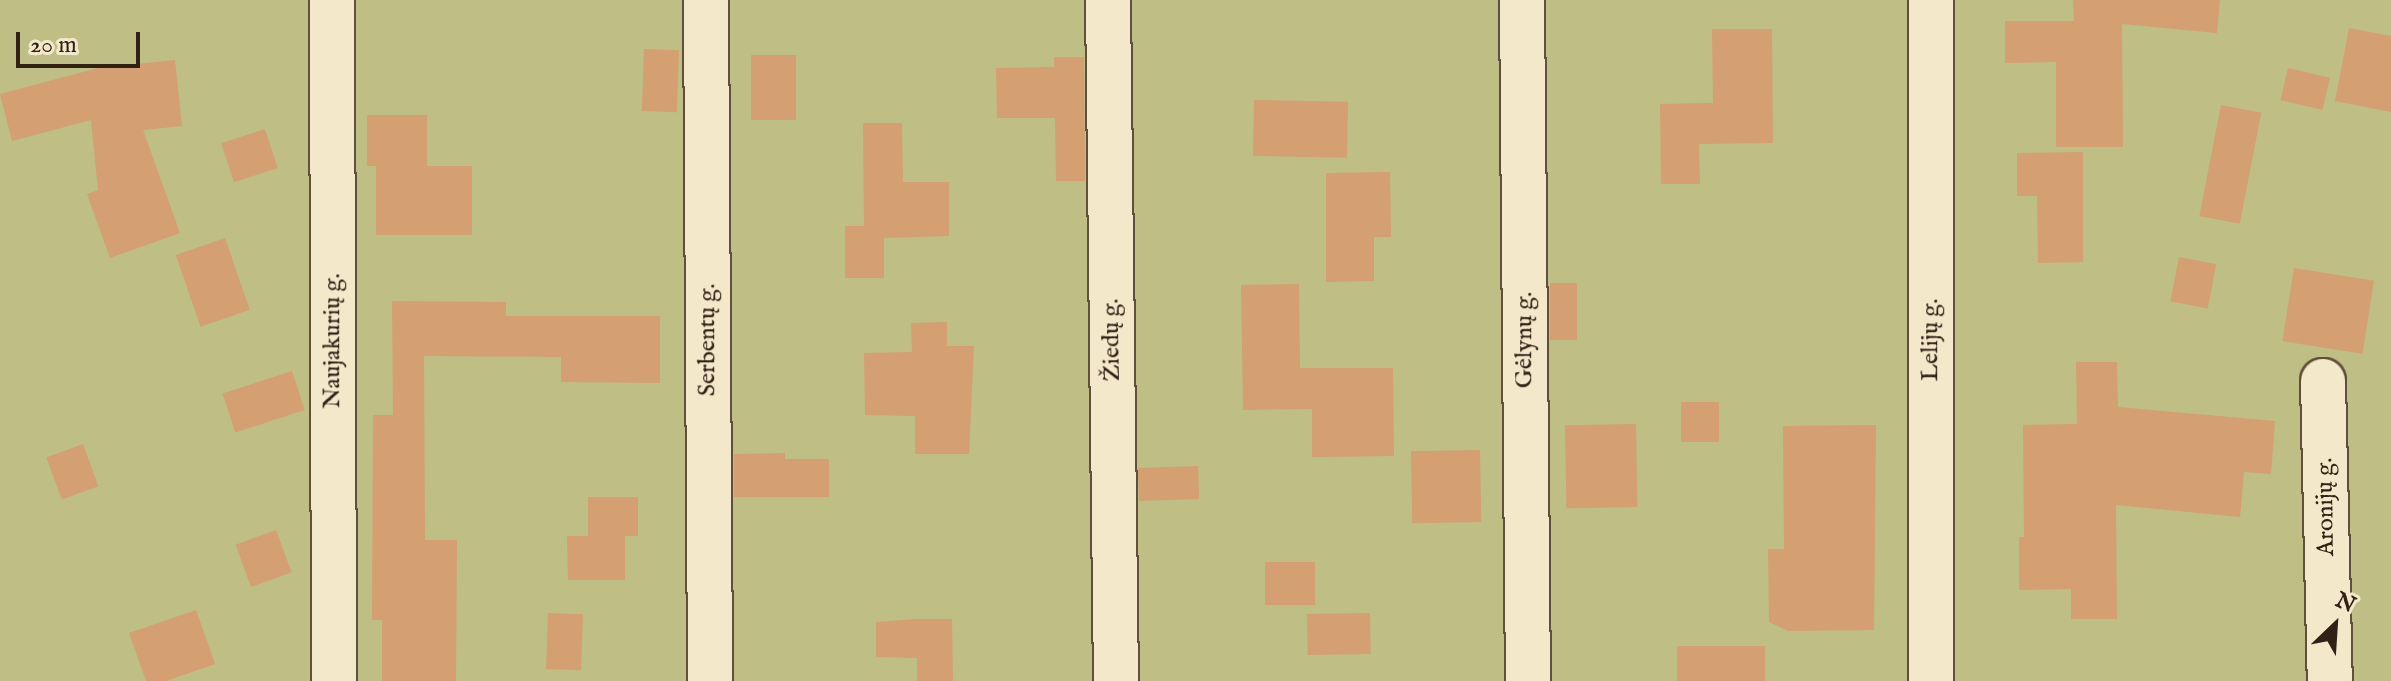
<!DOCTYPE html>
<html>
<head>
<meta charset="utf-8">
<style>
  body { margin:0 }
  #map { position:relative; width:2391px; height:681px; overflow:hidden; background:#ecdbae; font-family:"IM FELL English",serif }
  div>[style] { position:absolute }
  .green>* { inset:0; background:#bfbe85; transform-origin:0 0 }
  .building>* { inset:0; background:#d49f71; transform-origin:0 0 }
  .roads { filter:drop-shadow(2px 0 #604f3c) drop-shadow(-2px 0 #604f3c) drop-shadow(0 2px #604f3c) drop-shadow(0 -2px #604f3c) }
  .minor>* { height:44px; margin:-22px; padding:0 22px; transform-origin:22px; border-radius:22px; background:#f3e8ca }
  span { translate:-50% -50%; white-space:nowrap; text-align:center; line-height:1.15; -webkit-text-stroke:6px #f3e8ca; paint-order:stroke }
  .street-label { font-size:24px; color:#312016 }
  .north { position:absolute; left:2295px; top:585px; width:80px; height:80px; -webkit-text-stroke:6px #f3e8ca; paint-order:stroke; rotate:25deg; font-size:22px; font-weight:700; line-height:32px; text-align:center; color:#312016 }
  .north::after { content:''; display:block; margin:auto; width:28px; height:36px; background:#312016; clip-path:polygon(50% 0,100% 100%,50% 72%,0 100%) }
  .scale { position:absolute; left:16px; top:32px; width:124px; height:36px; box-sizing:border-box; border:4px solid #312016; border-top:0; padding-left:10px; font-size:24px; line-height:28px; white-space:nowrap; color:#312016; -webkit-text-stroke:6px #f3e8ca; paint-order:stroke }
</style>
</head>
<body>
<div id="map">
  <div class="green">
    <div style="left:0;top:0;width:2391px;height:681px"></div>
  </div>
  <div class="building">
    <div style="clip-path:polygon(2073px 0,2220px 0,2217px 33px,2122px 24px,2123px 147px,2056px 147px,2056px 62px,2005px 63px,2005px 21px,2074px 21px)"></div>
    <div style="clip-path:polygon(2349px 28px,2391px 36px,2391px 112px,2335px 101px)"></div>
    <div style="clip-path:polygon(1712px 29px,1772px 29px,1773px 143px,1699px 144px,1700px 184px,1661px 184px,1660px 104px,1713px 103px)"></div>
    <div style="left:644px;top:49px;width:35px;height:62px;rotate:2deg"></div>
    <div style="left:796px;top:55px;width:65px;height:45px;rotate:90deg"></div>
    <div style="clip-path:polygon(1054px 57px,1084px 57px,1085px 181px,1056px 181px,1055px 118px,997px 118px,996px 68px,1054px 67px)"></div>
    <div style="clip-path:polygon(175px 60px,182px 126px,143px 130px,180px 233px,110px 258px,87px 194px,98px 190px,91px 120px,12px 141px,0 94px,98px 68px)"></div>
    <div style="left:2288px;top:68px;width:43px;height:33px;rotate:13deg"></div>
    <div style="left:1254px;top:100px;width:94px;height:56px;rotate:1deg"></div>
    <div style="left:2221px;top:105px;width:41px;height:113px;rotate:11deg"></div>
    <div style="clip-path:polygon(367px 115px,427px 115px,427px 166px,472px 166px,472px 235px,376px 235px,376px 166px,367px 166px)"></div>
    <div style="clip-path:polygon(863px 123px,902px 123px,903px 182px,949px 182px,949px 236px,884px 238px,884px 278px,845px 278px,845px 226px,864px 226px)"></div>
    <div style="left:265px;top:129px;width:41px;height:46px;rotate:72deg"></div>
    <div style="clip-path:polygon(2083px 152px,2083px 262px,2038px 263px,2037px 196px,2017px 196px,2017px 153px)"></div>
    <div style="clip-path:polygon(1390px 172px,1391px 237px,1374px 237px,1374px 281px,1326px 282px,1326px 173px)"></div>
    <div style="left:225px;top:238px;width:76px;height:52px;rotate:71deg"></div>
    <div style="left:2179px;top:257px;width:38px;height:45px;rotate:11deg"></div>
    <div style="left:2294px;top:268px;width:81px;height:74px;rotate:9deg"></div>
    <div style="left:1577px;top:283px;width:57px;height:27px;rotate:90deg"></div>
    <div style="clip-path:polygon(1299px 284px,1300px 368px,1393px 368px,1394px 456px,1312px 457px,1312px 409px,1243px 410px,1241px 285px)"></div>
    <div style="clip-path:polygon(392px 301px,506px 302px,506px 316px,660px 316px,660px 383px,561px 382px,561px 357px,424px 356px,425px 540px,457px 540px,456px 681px,382px 681px,382px 620px,372px 620px,373px 415px,393px 415px)"></div>
    <div style="clip-path:polygon(947px 322px,947px 346px,974px 346px,969px 454px,915px 454px,915px 416px,865px 415px,864px 353px,912px 352px,911px 323px)"></div>
    <div style="clip-path:polygon(2076px 362px,2117px 362px,2118px 407px,2275px 421px,2271px 474px,2244px 472px,2240px 517px,2116px 505px,2117px 619px,2071px 619px,2071px 589px,2019px 590px,2019px 537px,2024px 537px,2023px 425px,2077px 424px)"></div>
    <div style="left:292px;top:371px;width:41px;height:73px;rotate:72deg"></div>
    <div style="left:1681px;top:402px;width:38px;height:40px"></div>
    <div style="left:1636px;top:424px;width:83px;height:71px;rotate:89deg"></div>
    <div style="clip-path:polygon(1876px 425px,1874px 630px,1788px 631px,1769px 622px,1768px 549px,1784px 549px,1783px 426px)"></div>
    <div style="left:83px;top:444px;width:45px;height:39px;rotate:70deg"></div>
    <div style="left:1480px;top:450px;width:72px;height:69px;rotate:89deg"></div>
    <div style="clip-path:polygon(785px 453px,785px 459px,829px 459px,829px 497px,734px 497px,734px 454px)"></div>
    <div style="left:1198px;top:466px;width:33px;height:60px;rotate:88deg"></div>
    <div style="clip-path:polygon(588px 497px,638px 497px,638px 536px,625px 536px,625px 580px,568px 580px,567px 536px,588px 536px)"></div>
    <div style="left:276px;top:530px;width:45px;height:43px;rotate:70deg"></div>
    <div style="left:1315px;top:562px;width:43px;height:50px;rotate:90deg"></div>
    <div style="clip-path:polygon(196px 610px,215px 664px,166px 681px,146px 681px,129px 633px)"></div>
    <div style="left:548px;top:613px;width:35px;height:56px;rotate:2deg"></div>
    <div style="left:1370px;top:613px;width:41px;height:63px;rotate:89deg"></div>
    <div style="clip-path:polygon(917px 619px,952px 619px,953px 681px,917px 681px,917px 658px,876px 657px,876px 622px)"></div>
    <div style="left:1677px;top:646px;width:88px;height:35px"></div>
  </div>
  <div class="roads">
    <div class="minor">
      <div style="left:332px;top:0;width:681px;rotate:89.83deg"></div>
      <div style="left:706px;top:0;width:681px;rotate:89.66deg"></div>
      <div style="left:1108px;top:0;width:681px;rotate:89.33deg"></div>
      <div style="left:1522px;top:0;width:681px;rotate:89.5deg"></div>
      <div style="left:1931px;top:0;width:681px;rotate:90deg"></div>
      <div style="left:2323px;top:381px;width:300px;rotate:88.7deg"></div>
    </div>
  </div>
  <div class="street-label">
    <span style="left:708px;top:340px;rotate:-90deg">Serbentų g.</span>
    <span style="left:1112px;top:340px;rotate:-91deg">Žiedų g.</span>
    <span style="left:1525px;top:340px;rotate:-90deg">Gėlynų g.</span>
    <span style="left:1931px;top:340px;rotate:-90deg">Lelijų g.</span>
    <span style="left:333px;top:341px;rotate:-90deg">Naujakurių g.</span>
    <span style="left:2326px;top:507px;rotate:-91deg">Aronijų g.</span>
  </div>
  <div class="north">N</div>
  <div class="scale">20 m</div>
</div>
</body>
</html>
